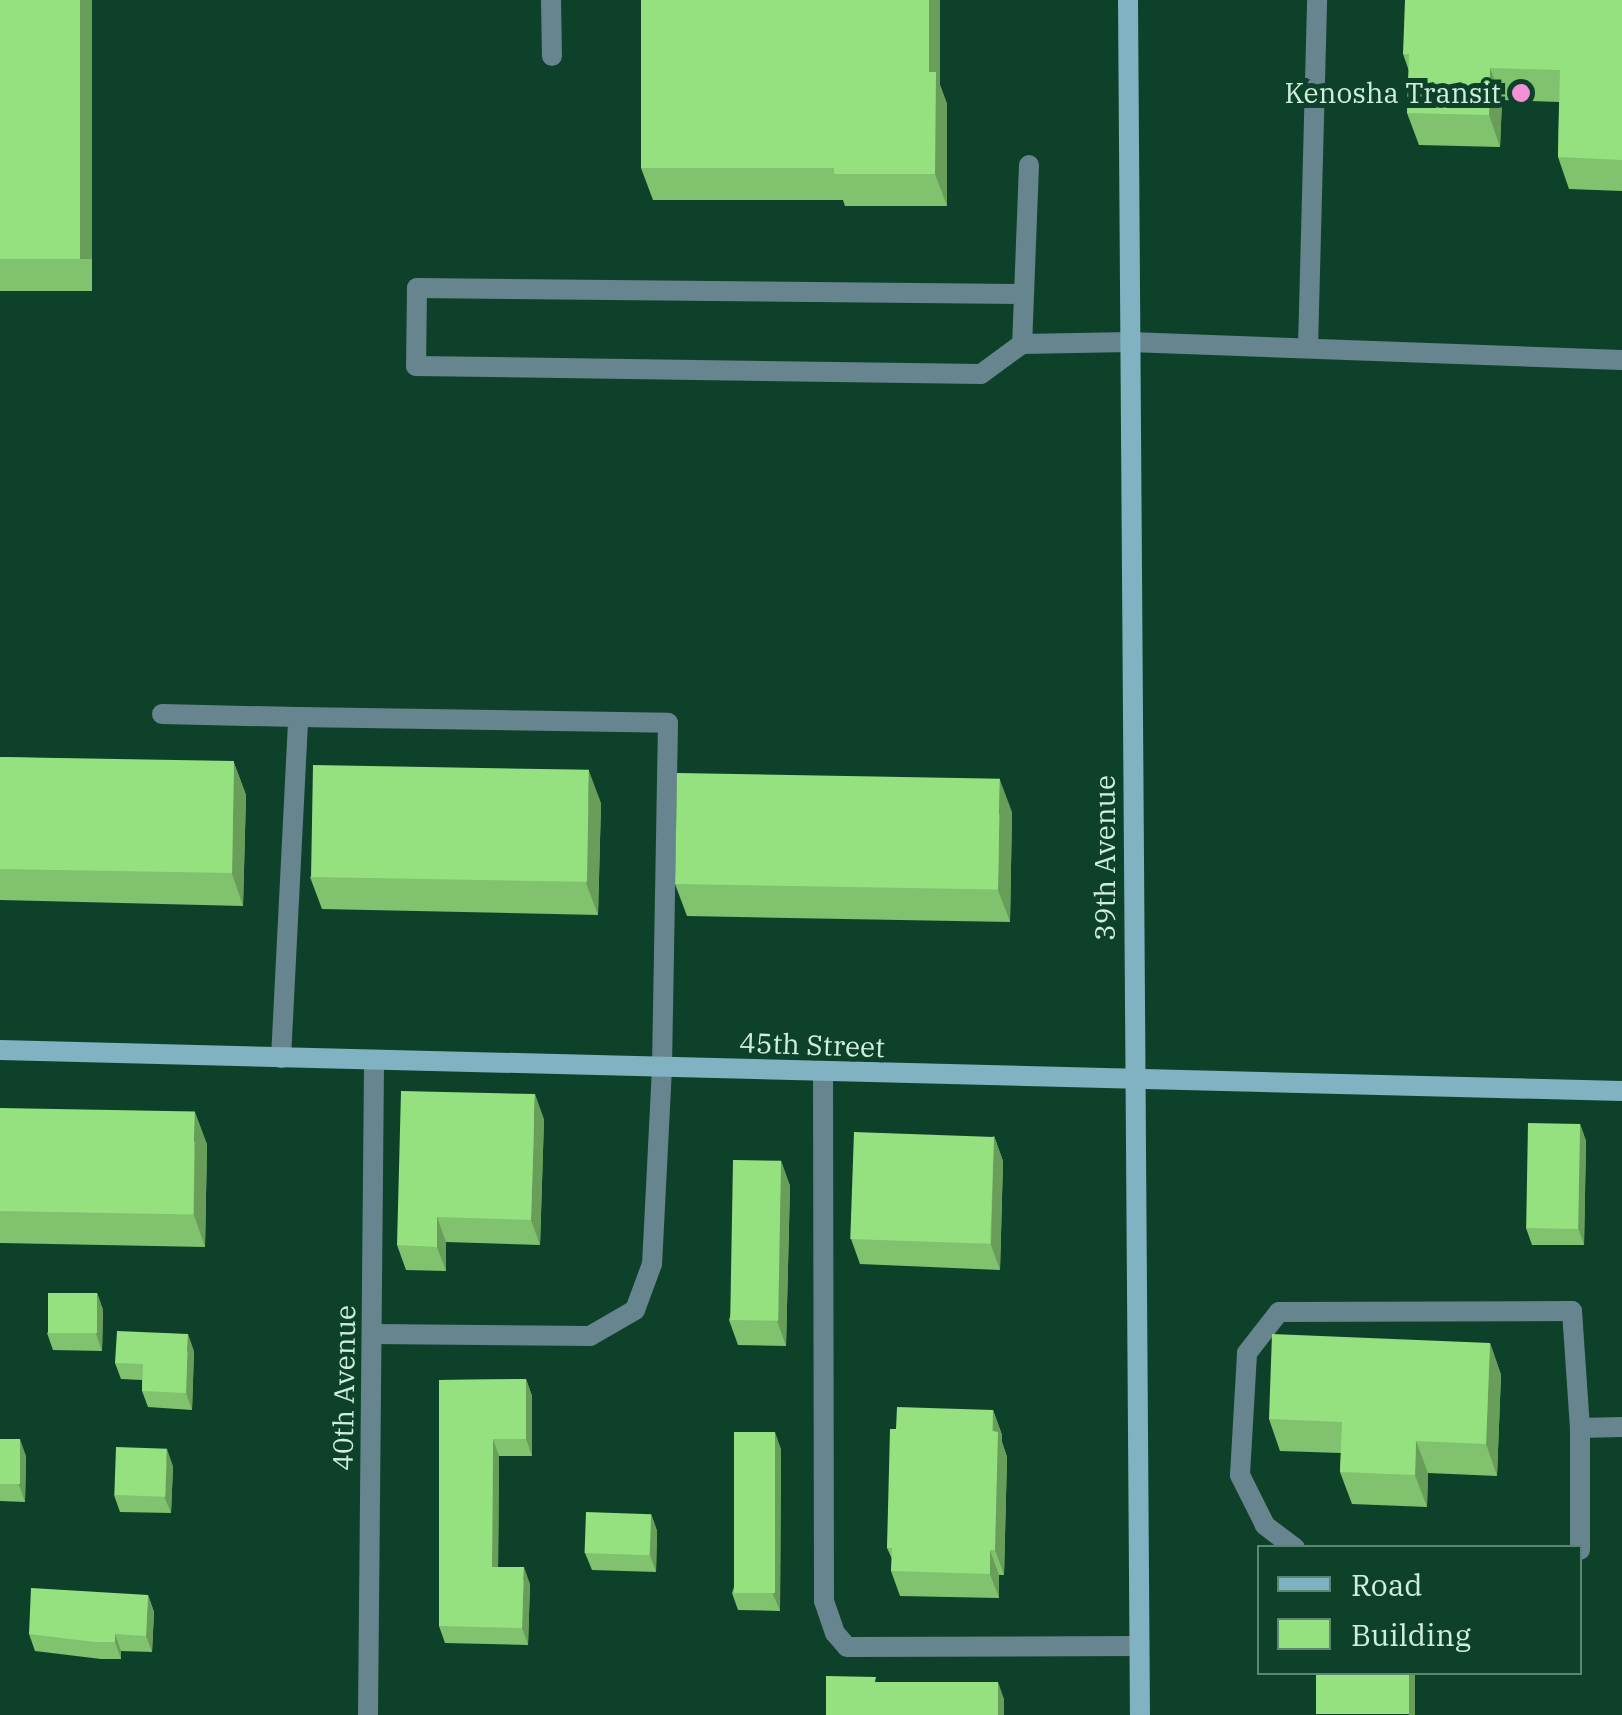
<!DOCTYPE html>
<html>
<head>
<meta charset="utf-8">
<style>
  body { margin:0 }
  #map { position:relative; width:1622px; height:1715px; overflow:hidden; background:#0e412a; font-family:"IBM Plex Serif",serif }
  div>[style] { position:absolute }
  .lane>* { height:20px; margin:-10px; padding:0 10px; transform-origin:10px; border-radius:10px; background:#67858f }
  .street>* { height:20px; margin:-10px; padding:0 10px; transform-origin:10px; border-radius:10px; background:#67858f }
  .secondary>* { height:20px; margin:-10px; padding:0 10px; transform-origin:10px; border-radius:10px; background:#80b2c1 }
  .wall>* { inset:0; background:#80c26e; transform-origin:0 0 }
  .shaded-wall>* { inset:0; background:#689e5a; transform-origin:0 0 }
  .building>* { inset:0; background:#95e180; transform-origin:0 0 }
  .dots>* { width:28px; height:28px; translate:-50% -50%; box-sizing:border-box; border:5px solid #0e412a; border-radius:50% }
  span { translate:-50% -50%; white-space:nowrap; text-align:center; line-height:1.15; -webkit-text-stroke:10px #0e412a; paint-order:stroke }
  .poi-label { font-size:28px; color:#cfefdc }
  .right { translate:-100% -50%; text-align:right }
  .street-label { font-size:28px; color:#cfefdc }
  .legend { position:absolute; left:1257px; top:1545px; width:325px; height:130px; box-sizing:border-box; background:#0e412a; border:2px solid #5b8771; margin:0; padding:12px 18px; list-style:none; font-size:30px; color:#cfefdc }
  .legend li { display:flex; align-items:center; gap:20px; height:50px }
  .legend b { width:50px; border:2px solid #5b8771 }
</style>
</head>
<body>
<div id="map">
  <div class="lane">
    <div style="left:551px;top:0;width:56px;rotate:89deg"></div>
    <div style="left:1029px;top:165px;width:179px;rotate:92.2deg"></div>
    <div style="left:1022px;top:344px;width:108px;rotate:-1.1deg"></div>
    <div style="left:1130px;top:342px;width:492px;rotate:2.1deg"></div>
    <div style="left:1022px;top:294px;width:605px;rotate:-179.43deg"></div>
    <div style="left:417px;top:288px;width:78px;rotate:90.7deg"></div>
    <div style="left:416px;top:366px;width:565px;rotate:0.81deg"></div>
    <div style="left:981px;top:374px;width:51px;rotate:-36.2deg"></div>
    <div style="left:1308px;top:348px;width:348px;rotate:-88.5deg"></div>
    <div style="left:162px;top:714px;width:136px;rotate:1.3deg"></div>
    <div style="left:281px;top:1058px;width:341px;rotate:-87.1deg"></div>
    <div style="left:298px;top:717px;width:370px;rotate:0.9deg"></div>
    <div style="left:668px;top:723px;width:345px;rotate:91deg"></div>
    <div style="left:662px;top:1068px;width:196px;rotate:92.9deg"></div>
    <div style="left:652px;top:1264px;width:49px;rotate:110.3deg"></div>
    <div style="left:635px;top:1310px;width:52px;rotate:150deg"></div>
    <div style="left:590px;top:1336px;width:218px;rotate:-179.5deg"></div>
    <div style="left:823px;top:1073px;width:528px;rotate:89.89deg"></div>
    <div style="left:824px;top:1601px;width:34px;rotate:71deg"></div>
    <div style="left:835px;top:1633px;width:18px;rotate:49deg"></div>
    <div style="left:847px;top:1647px;width:292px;rotate:-0.2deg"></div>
    <div style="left:1580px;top:1428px;width:42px;rotate:-1.4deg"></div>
    <div style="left:1295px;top:1548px;width:38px;rotate:-143deg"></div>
    <div style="left:1265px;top:1525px;width:56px;rotate:-116.6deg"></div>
    <div style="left:1240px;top:1475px;width:122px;rotate:-86.7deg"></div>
    <div style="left:1247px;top:1353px;width:52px;rotate:-52deg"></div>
    <div style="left:1279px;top:1312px;width:293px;rotate:-0.2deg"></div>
    <div style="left:1572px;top:1311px;width:117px;rotate:86.1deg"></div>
    <div style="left:1580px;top:1428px;width:122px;rotate:90deg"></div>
  </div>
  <div class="street">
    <div style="left:368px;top:1715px;width:654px;rotate:-89.47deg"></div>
  </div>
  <div class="secondary">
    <div style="left:1128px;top:0;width:1715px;rotate:89.6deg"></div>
    <div style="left:0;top:1050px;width:1623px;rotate:1.45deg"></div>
  </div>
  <div class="wall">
    <div style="left:0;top:0;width:92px;height:291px"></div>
    <div style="clip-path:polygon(940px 0,940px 85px,947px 104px,947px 206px,845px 206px,843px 200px,653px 200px,641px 168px)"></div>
    <div style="clip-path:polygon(1622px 0,1622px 191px,1569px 189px,1558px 157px,1559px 102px,1502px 100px,1500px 147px,1419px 145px,1407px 113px,1409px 71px,1403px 54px)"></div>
    <div style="clip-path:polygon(0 757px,234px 763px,246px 795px,243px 906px,0 900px)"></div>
    <div style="clip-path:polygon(601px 803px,598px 915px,322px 909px,310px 877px)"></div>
    <div style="clip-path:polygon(1012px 812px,1010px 922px,687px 916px,675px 884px)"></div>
    <div style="clip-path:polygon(0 1108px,207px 1144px,205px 1247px,0 1243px)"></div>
    <div style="clip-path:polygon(544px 1119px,540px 1245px,446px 1242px,446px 1271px,406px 1270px,397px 1245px)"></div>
    <div style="clip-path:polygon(1580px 1124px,1586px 1141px,1584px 1245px,1532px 1245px,1526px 1228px)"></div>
    <div style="clip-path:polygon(994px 1136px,1003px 1161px,1000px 1270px,860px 1264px,851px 1239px)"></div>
    <div style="clip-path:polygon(781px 1161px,790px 1186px,786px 1346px,738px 1345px,729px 1320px)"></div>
    <div style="clip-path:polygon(97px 1293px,103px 1310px,102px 1351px,53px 1350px,47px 1333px)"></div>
    <div style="clip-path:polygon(1490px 1343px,1501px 1375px,1497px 1476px,1428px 1473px,1427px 1507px,1352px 1504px,1340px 1472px,1341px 1453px,1280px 1451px,1269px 1419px)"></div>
    <div style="clip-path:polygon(194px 1351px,192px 1410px,148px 1407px,142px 1391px,142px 1380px,121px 1379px,115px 1363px)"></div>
    <div style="clip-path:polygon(526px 1379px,532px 1396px,532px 1456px,499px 1456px,498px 1567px,530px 1584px,528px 1645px,445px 1643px,439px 1626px,439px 1380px)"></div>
    <div style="clip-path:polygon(993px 1410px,1002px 1435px,1002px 1442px,1007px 1457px,1004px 1575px,999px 1575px,999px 1598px,900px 1596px,891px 1571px,892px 1559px,887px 1548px,896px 1429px)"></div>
    <div style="clip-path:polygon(0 1439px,26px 1456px,25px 1502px,0 1501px)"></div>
    <div style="clip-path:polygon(781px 1449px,780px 1611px,738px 1610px,732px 1593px)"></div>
    <div style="clip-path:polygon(173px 1466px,171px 1513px,120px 1512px,114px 1495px)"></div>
    <div style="clip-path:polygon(651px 1514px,657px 1531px,656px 1572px,592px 1570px,585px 1553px)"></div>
    <div style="clip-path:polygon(148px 1595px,154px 1612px,152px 1652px,121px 1651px,121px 1659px,101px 1659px,35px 1651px,29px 1634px)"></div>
  </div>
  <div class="shaded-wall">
    <div style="left:80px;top:0;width:12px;height:259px"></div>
    <div style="clip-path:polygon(929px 0,940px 0,940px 85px,947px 104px,947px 206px,935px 174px,929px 72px)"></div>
    <div style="clip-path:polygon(1490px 68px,1502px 100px,1500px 147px,1489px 115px)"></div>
    <div style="clip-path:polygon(234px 763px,246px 795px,243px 906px,232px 874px)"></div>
    <div style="clip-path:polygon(589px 771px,601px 803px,598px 915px,586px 883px)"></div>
    <div style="clip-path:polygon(1000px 780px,1012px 812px,1010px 922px,998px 890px)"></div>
    <div style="clip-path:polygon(535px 1094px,544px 1119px,540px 1245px,531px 1220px)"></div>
    <div style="clip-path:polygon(195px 1112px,207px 1144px,205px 1247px,194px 1215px)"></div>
    <div style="clip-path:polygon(1580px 1124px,1586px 1141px,1584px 1245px,1578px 1228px)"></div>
    <div style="clip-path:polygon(994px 1136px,1003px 1161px,1000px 1270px,991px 1245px)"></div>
    <div style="clip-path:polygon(781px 1161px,790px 1186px,786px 1346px,777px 1321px)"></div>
    <div style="clip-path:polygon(437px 1217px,446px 1242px,446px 1271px,437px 1247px)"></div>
    <div style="clip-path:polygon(97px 1293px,103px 1310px,102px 1351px,96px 1334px)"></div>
    <div style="clip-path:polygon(188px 1334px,194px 1351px,192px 1410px,186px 1393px)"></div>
    <div style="clip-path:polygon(1490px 1343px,1501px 1375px,1497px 1476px,1486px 1444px)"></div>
    <div style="clip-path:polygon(526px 1379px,532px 1396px,532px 1456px,526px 1439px)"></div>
    <div style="clip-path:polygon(993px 1410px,1002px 1435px,1002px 1442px,1007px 1457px,1004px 1575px,995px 1550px)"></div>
    <div style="clip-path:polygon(775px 1432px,781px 1449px,780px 1611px,773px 1594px)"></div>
    <div style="clip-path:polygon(20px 1439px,26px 1456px,25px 1502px,19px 1485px)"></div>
    <div style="clip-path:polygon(493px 1439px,499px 1456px,498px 1583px,492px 1567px)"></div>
    <div style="clip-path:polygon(1416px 1441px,1428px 1473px,1427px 1507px,1415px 1475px)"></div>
    <div style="clip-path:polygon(167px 1449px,173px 1466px,171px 1513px,164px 1496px)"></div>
    <div style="clip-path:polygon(651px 1514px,657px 1531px,656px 1572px,650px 1555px)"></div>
    <div style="clip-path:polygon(990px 1550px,999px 1575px,999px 1598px,990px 1574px)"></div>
    <div style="clip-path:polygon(524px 1567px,530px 1584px,528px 1645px,522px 1628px)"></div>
    <div style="clip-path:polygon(148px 1595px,154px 1612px,152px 1652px,146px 1636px)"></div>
    <div style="clip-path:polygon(115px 1634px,121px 1651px,121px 1659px,115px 1642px)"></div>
    <div style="left:1409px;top:1672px;width:6px;height:43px"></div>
    <div style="clip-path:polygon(998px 1682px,1004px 1699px,1004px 1715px,998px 1715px)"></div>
  </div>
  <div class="building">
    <div style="left:0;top:0;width:80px;height:259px"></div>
    <div style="clip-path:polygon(641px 0,929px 0,929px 72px,936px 72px,935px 174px,834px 174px,834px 168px,641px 168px)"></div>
    <div style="clip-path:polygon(1405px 0,1622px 0,1622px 160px,1558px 157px,1560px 70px,1490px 68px,1489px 115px,1407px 113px,1409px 54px,1403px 54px)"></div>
    <div style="left:0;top:757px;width:234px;height:112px;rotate:1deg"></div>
    <div style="left:313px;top:765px;width:276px;height:112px;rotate:1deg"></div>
    <div style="left:677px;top:773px;width:323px;height:111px;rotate:1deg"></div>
    <div style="clip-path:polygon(401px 1091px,535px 1094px,531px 1220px,437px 1217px,437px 1247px,397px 1245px)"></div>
    <div style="left:0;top:1108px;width:195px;height:103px;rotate:1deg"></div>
    <div style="left:1528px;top:1123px;width:52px;height:105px;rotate:1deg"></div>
    <div style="left:854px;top:1132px;width:140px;height:107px;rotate:2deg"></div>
    <div style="left:733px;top:1160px;width:48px;height:160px;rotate:1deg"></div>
    <div style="left:48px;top:1293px;width:49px;height:40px"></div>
    <div style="clip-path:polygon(117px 1331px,188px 1334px,186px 1393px,142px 1391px,143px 1364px,115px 1363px)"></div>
    <div style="clip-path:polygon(1272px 1334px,1490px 1343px,1486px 1444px,1416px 1441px,1415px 1475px,1340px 1472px,1342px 1422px,1269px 1419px)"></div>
    <div style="clip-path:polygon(526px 1379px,526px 1439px,493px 1439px,492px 1567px,524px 1567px,522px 1628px,439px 1626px,439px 1380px)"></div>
    <div style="clip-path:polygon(897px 1407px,993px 1410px,992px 1431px,998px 1432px,995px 1550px,990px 1550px,990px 1574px,891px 1571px,892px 1548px,887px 1548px,890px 1429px,896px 1429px)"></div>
    <div style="left:734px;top:1432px;width:41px;height:161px"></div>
    <div style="left:0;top:1439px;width:20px;height:45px"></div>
    <div style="left:116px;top:1447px;width:51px;height:48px;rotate:2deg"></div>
    <div style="left:586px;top:1512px;width:65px;height:41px;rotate:2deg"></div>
    <div style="clip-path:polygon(31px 1588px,148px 1595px,146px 1636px,115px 1634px,115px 1642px,95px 1642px,29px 1634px)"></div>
    <div style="left:1316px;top:1672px;width:93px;height:42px"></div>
    <div style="clip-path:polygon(826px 1676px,876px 1677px,875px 1682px,998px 1682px,998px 1715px,826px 1715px)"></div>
  </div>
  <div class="dots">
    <div style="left:1521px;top:93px;background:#f391d6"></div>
  </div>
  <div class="poi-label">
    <span class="right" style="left:1501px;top:93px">Kenosha Transit</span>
  </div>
  <div class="street-label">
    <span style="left:1105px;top:858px;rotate:-90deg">39th Avenue</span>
    <span style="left:812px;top:1045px;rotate:2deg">45th Street</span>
    <span style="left:344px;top:1388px;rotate:-89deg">40th Avenue</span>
  </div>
  <ul class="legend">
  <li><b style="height:12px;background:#80b2c1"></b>Road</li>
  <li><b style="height:28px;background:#95e180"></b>Building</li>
  </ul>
</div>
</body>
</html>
